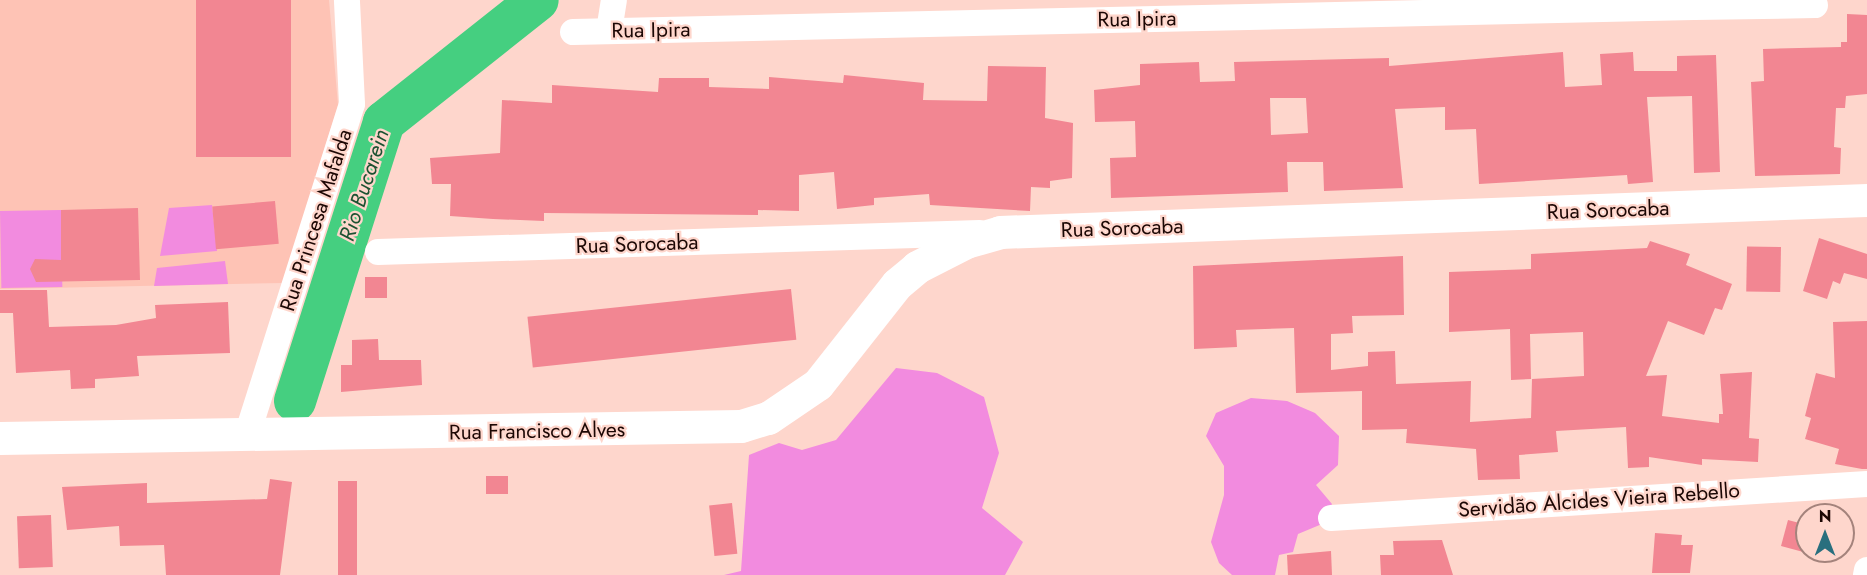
<!DOCTYPE html>
<html>
<head>
<meta charset="utf-8">
<style>
  body { margin:0 }
  #map { position:relative; width:1867px; height:575px; overflow:hidden; background:#fed6cc; font-family:Jost,sans-serif }
  div>[style] { position:absolute }
  .built>* { inset:0; background:#fec3b5 }
  .green>* { inset:0; background:#f28bdf; transform-origin:0 0 }
  .river>* { height:42px; margin:-21px; padding:0 21px; transform-origin:21px; border-radius:21px; background:#45cf80 }
  .building>* { inset:0; background:#f28692; transform-origin:0 0 }
  .minor>* { height:26px; margin:-13px; padding:0 13px; transform-origin:13px; border-radius:13px; background:#fff }
  .major>* { height:33px; margin:-16.5px; padding:0 16.5px; transform-origin:16.5px; border-radius:16.5px; background:#fff }
  span { translate:-50% -50%; white-space:nowrap; text-align:center; line-height:1.15; -webkit-text-stroke:4.5px #fed6cc; paint-order:stroke }
  .street-label { font-size:21px; color:#1c0704 }
  .water-label { font-size:22px; color:#1d5232; font-style:italic }
  .north { position:absolute; left:1795px; top:503px; width:60px; height:60px; box-sizing:border-box; background:#fed6cc; border:2px solid #a4837c; border-radius:50%; rotate:0deg; font-size:16px; font-weight:700; line-height:24px; text-align:center; color:#1c0704 }
  .north::after { content:''; display:block; margin:auto; width:21px; height:27px; background:#296f7e; clip-path:polygon(50% 0,100% 100%,50% 72%,0 100%) }
</style>
</head>
<body>
<div id="map">
  <div class="built">
    <div style="clip-path:polygon(0 0,329px 0,338px 105px,283px 283px,0 289px)"></div>
  </div>
  <div class="green">
    <div style="clip-path:polygon(212px 205px,217px 251px,160px 256px,169px 208px)"></div>
    <div style="left:61px;top:210px;width:77px;height:61px;rotate:89deg"></div>
    <div style="clip-path:polygon(225px 261px,228px 284px,154px 286px,157px 268px)"></div>
    <div style="clip-path:polygon(896px 368px,937px 373px,984px 397px,999px 453px,982px 508px,1023px 542px,1005px 575px,724px 575px,741px 571px,749px 455px,779px 443px,802px 450px,836px 440px)"></div>
    <div style="clip-path:polygon(1251px 398px,1287px 401px,1315px 413px,1339px 436px,1338px 465px,1316px 485px,1332px 504px,1322px 524px,1298px 534px,1293px 552px,1279px 555px,1275px 575px,1232px 575px,1219px 563px,1211px 542px,1224px 495px,1224px 466px,1206px 436px,1216px 413px)"></div>
  </div>
  <div class="river">
    <div style="left:295px;top:401px;width:293px;rotate:-72.3deg"></div>
    <div style="left:384px;top:122px;width:196px;rotate:-38.4deg"></div>
  </div>
  <div class="building">
    <div style="left:196px;top:0;width:95px;height:157px"></div>
    <div style="clip-path:polygon(1847px 14px,1867px 15px,1867px 94px,1846px 96px,1845px 108px,1836px 108px,1834px 147px,1841px 148px,1840px 174px,1755px 176px,1751px 82px,1764px 81px,1763px 49px,1841px 47px,1841px 42px,1847px 42px)"></div>
    <div style="clip-path:polygon(evenodd,1563px 52px,1565px 87px,1602px 85px,1600px 54px,1633px 52px,1634px 71px,1677px 71px,1677px 56px,1716px 55px,1720px 172px,1694px 173px,1692px 96px,1647px 97px,1653px 182px,1628px 184px,1627px 175px,1479px 184px,1476px 129px,1445px 130px,1445px 107px,1395px 109px,1403px 188px,1324px 191px,1323px 162px,1287px 162px,1288px 192px,1111px 198px,1110px 158px,1136px 157px,1135px 121px,1095px 122px,1094px 90px,1140px 85px,1140px 64px,1199px 62px,1200px 82px,1235px 81px,1234px 62px,1389px 58px,1389px 66px,1563px 52px,1270px 98px,1306px 98px,1308px 133px,1271px 135px,1270px 98px)"></div>
    <div style="clip-path:polygon(988px 66px,1046px 67px,1045px 118px,1073px 123px,1072px 178px,1050px 181px,1050px 188px,1031px 187px,1030px 211px,930px 205px,929px 194px,874px 198px,874px 205px,837px 209px,834px 172px,799px 175px,799px 211px,758px 210px,758px 215px,544px 213px,544px 221px,493px 219px,450px 216px,451px 184px,432px 184px,430px 158px,500px 153px,502px 100px,552px 103px,552px 85px,658px 92px,659px 78px,709px 78px,709px 87px,769px 89px,769px 77px,843px 83px,844px 75px,924px 83px,923px 100px,987px 101px)"></div>
    <div style="left:275px;top:201px;width:43px;height:63px;rotate:85deg"></div>
    <div style="clip-path:polygon(138px 208px,140px 280px,36px 282px,30px 269px,35px 259px,61px 260px,61px 210px)"></div>
    <div style="clip-path:polygon(1819px 238px,1867px 254px,1867px 279px,1844px 273px,1840px 284px,1833px 281px,1827px 299px,1803px 291px)"></div>
    <div style="clip-path:polygon(1650px 241px,1690px 254px,1686px 265px,1732px 284px,1722px 310px,1715px 308px,1704px 335px,1668px 321px,1646px 376px,1667px 375px,1662px 416px,1719px 423px,1719px 414px,1723px 414px,1720px 374px,1752px 372px,1749px 438px,1759px 439px,1758px 462px,1702px 459px,1702px 465px,1649px 457px,1649px 467px,1628px 468px,1626px 427px,1556px 431px,1558px 452px,1519px 455px,1520px 479px,1478px 480px,1476px 449px,1406px 443px,1407px 429px,1362px 430px,1362px 391px,1296px 393px,1294px 328px,1236px 330px,1237px 347px,1194px 349px,1193px 266px,1403px 256px,1404px 315px,1352px 316px,1353px 333px,1331px 334px,1331px 370px,1368px 366px,1368px 352px,1395px 351px,1396px 384px,1471px 381px,1470px 422px,1531px 418px,1532px 379px,1584px 376px,1583px 332px,1530px 334px,1531px 379px,1511px 380px,1510px 329px,1449px 332px,1449px 272px,1531px 269px,1531px 254px,1647px 248px)"></div>
    <div style="left:1781px;top:247px;width:45px;height:34px;rotate:91deg"></div>
    <div style="left:365px;top:277px;width:22px;height:21px"></div>
    <div style="left:791px;top:289px;width:51px;height:265px;rotate:84deg"></div>
    <div style="clip-path:polygon(0 290px,47px 290px,49px 327px,116px 325px,156px 318px,155px 305px,228px 302px,230px 353px,137px 356px,139px 376px,95px 379px,95px 388px,71px 389px,70px 370px,16px 373px,13px 313px,0 313px)"></div>
    <div style="clip-path:polygon(1867px 321px,1867px 469px,1862px 469px,1835px 464px,1839px 449px,1805px 439px,1811px 418px,1805px 416px,1816px 373px,1835px 378px,1833px 322px)"></div>
    <div style="clip-path:polygon(378px 339px,379px 360px,421px 360px,422px 385px,341px 392px,341px 365px,352px 365px,352px 340px)"></div>
    <div style="left:486px;top:476px;width:22px;height:18px"></div>
    <div style="clip-path:polygon(270px 479px,292px 482px,280px 575px,166px 575px,164px 545px,120px 546px,119px 526px,67px 530px,62px 487px,147px 483px,147px 503px,267px 499px)"></div>
    <div style="left:338px;top:481px;width:19px;height:94px"></div>
    <div style="left:732px;top:503px;width:51px;height:23px;rotate:84deg"></div>
    <div style="left:51px;top:515px;width:52px;height:34px;rotate:88deg"></div>
    <div style="clip-path:polygon(1788px 520px,1807px 525px,1807px 553px,1781px 546px)"></div>
    <div style="clip-path:polygon(1655px 533px,1682px 535px,1681px 545px,1693px 545px,1690px 573px,1652px 573px)"></div>
    <div style="clip-path:polygon(1442px 540px,1453px 575px,1381px 575px,1380px 555px,1394px 555px,1393px 541px)"></div>
    <div style="clip-path:polygon(1331px 551px,1332px 575px,1288px 575px,1287px 555px)"></div>
  </div>
  <div class="minor">
    <div style="left:1694px;top:7px;width:121px;rotate:-0.9deg"></div>
    <div style="left:609px;top:31px;width:31px;rotate:-81deg"></div>
    <div style="left:573px;top:32px;width:1121px;rotate:-1.28deg"></div>
    <div style="left:1694px;top:7px;width:7px;rotate:-90deg"></div>
    <div style="left:378px;top:252px;width:602px;rotate:-1.81deg"></div>
    <div style="left:247px;top:435px;width:347px;rotate:-72.4deg"></div>
    <div style="left:352px;top:104px;width:104px;rotate:-92.8deg"></div>
    <div style="left:1331px;top:518px;width:537px;rotate:-3.63deg"></div>
    <div style="left:1866px;top:575px;width:5px;rotate:-79deg"></div>
  </div>
  <div class="major">
    <div style="left:0;top:438px;width:741px;rotate:-0.93deg"></div>
    <div style="left:741px;top:426px;width:28px;rotate:-17deg"></div>
    <div style="left:768px;top:418px;width:60px;rotate:-34.2deg"></div>
    <div style="left:818px;top:384px;width:127px;rotate:-51.7deg"></div>
    <div style="left:897px;top:284px;width:26px;rotate:-40deg"></div>
    <div style="left:917px;top:267px;width:55px;rotate:-27deg"></div>
    <div style="left:966px;top:242px;width:35px;rotate:-16deg"></div>
    <div style="left:1000px;top:232px;width:868px;rotate:-2.11deg"></div>
  </div>
  <div class="street-label">
    <span style="left:1137px;top:19px;rotate:-1deg">Rua Ipira</span>
    <span style="left:651px;top:30px;rotate:-1deg">Rua Ipira</span>
    <span style="left:1608px;top:210px;rotate:-2deg">Rua Sorocaba</span>
    <span style="left:316px;top:220px;rotate:-72deg">Rua Princesa Mafalda</span>
    <span style="left:1122px;top:228px;rotate:-2deg">Rua Sorocaba</span>
    <span style="left:637px;top:244px;rotate:-2deg">Rua Sorocaba</span>
    <span style="left:537px;top:431px;rotate:-1deg">Rua Francisco Alves</span>
    <span style="left:1599px;top:500px;rotate:-4deg">Servidão Alcides Vieira Rebello</span>
  </div>
  <div class="water-label">
    <span style="left:364px;top:185px;rotate:-72deg">Rio Bucarein</span>
  </div>
  <div class="north">N</div>
</div>
</body>
</html>
